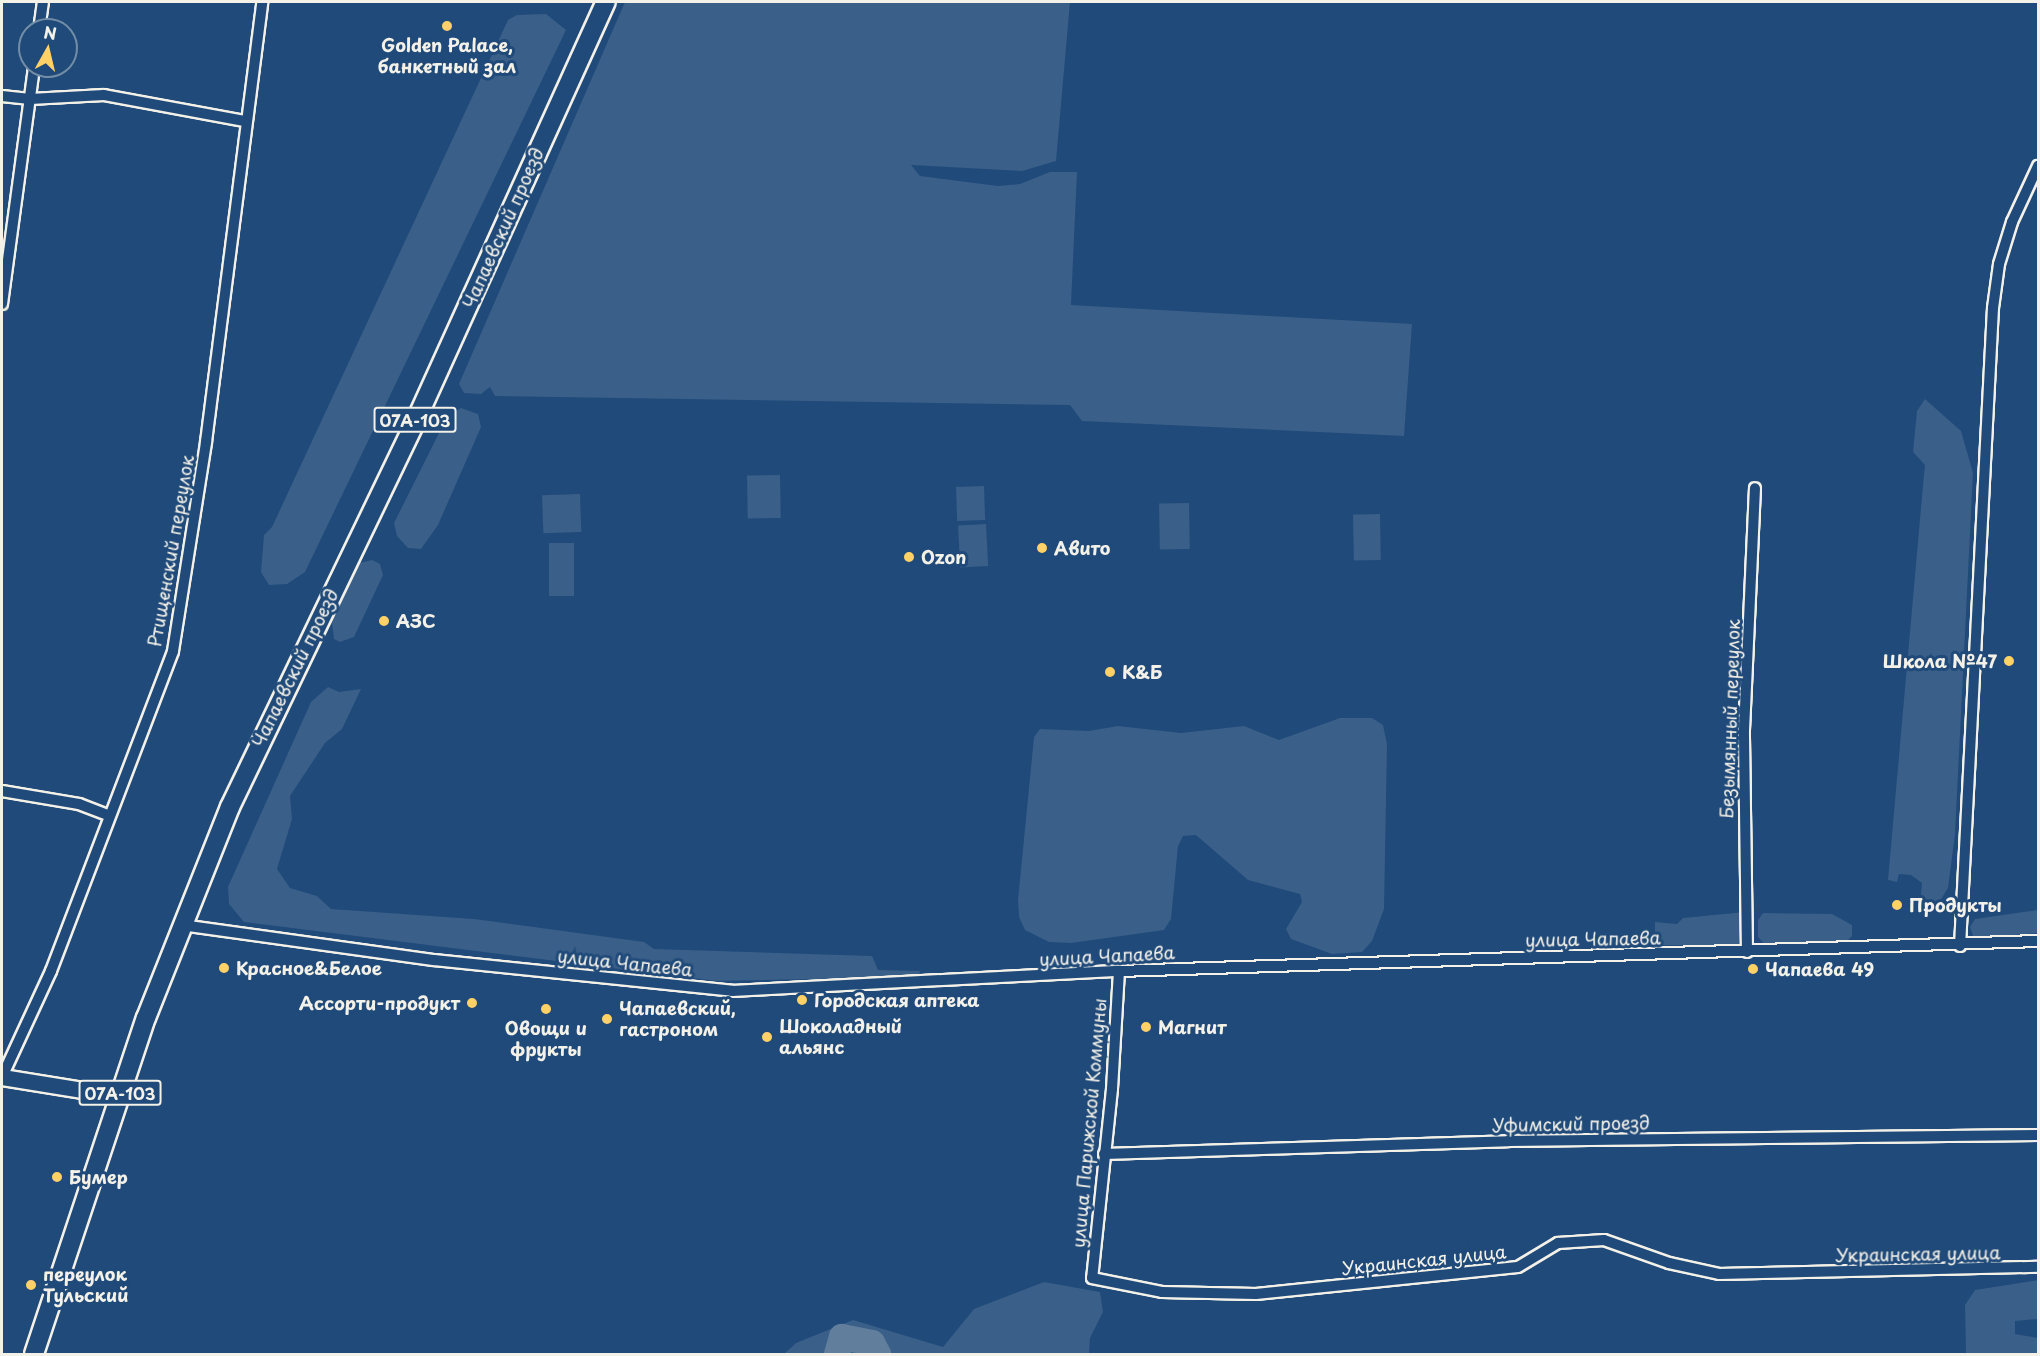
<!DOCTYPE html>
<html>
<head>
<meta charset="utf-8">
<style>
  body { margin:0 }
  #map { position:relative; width:2040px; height:1356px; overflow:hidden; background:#1f4a7a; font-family:"Playpen Sans",sans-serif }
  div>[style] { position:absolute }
  .green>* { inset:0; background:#3a5f88; transform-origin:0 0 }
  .river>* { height:26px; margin:-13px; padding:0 13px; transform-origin:13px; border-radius:13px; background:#627e9d }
  .roads { filter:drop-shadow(2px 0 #f4f1e8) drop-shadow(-2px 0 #f4f1e8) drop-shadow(0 2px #f4f1e8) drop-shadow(0 -2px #f4f1e8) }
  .street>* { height:10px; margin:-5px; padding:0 5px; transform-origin:5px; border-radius:5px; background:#1f4a7a }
  .secondary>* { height:15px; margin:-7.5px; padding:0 7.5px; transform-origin:7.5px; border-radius:7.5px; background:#1f4a7a }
  .primary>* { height:18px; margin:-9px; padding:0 9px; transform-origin:9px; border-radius:9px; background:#1f4a7a }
  .dots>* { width:16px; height:16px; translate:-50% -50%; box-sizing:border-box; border:3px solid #1f4a7a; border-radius:50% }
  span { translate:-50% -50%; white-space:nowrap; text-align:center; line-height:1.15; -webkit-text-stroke:6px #1f4a7a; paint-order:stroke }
  .shield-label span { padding:2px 4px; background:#1f4a7a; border:2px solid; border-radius:4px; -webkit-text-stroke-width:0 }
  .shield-label { font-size:16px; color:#f4f1e8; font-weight:700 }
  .poi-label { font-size:18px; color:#f4f1e8; font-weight:700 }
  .left { translate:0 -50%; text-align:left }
  .right { translate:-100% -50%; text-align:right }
  .street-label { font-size:18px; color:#f4f1e8 }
  .frame { position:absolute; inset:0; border:3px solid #f4f1e8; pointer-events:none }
  .north { position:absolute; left:18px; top:18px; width:60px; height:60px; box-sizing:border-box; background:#1f4a7a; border:2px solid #748da6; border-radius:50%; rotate:8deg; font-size:16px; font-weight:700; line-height:24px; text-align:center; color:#f4f1e8 }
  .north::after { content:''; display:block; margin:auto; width:21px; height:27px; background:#ffd166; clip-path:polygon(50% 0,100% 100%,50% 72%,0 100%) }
</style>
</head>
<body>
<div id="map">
  <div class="green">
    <div style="clip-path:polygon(625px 2px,1070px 2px,1056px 161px,1022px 171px,911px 165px,920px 176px,998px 186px,1020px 184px,1050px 172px,1077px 172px,1071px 305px,1412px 324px,1404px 436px,1082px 421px,1070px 405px,495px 396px,490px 387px,481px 394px,464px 393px,459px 384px)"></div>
    <div style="clip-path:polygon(546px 14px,566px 30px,305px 572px,287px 584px,269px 585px,261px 572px,264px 535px,272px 527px,508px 20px,517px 15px)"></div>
    <div style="clip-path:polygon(1925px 399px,1961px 431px,1973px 473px,1955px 834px,1948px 888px,1935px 909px,1920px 907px,1922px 883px,1911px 875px,1899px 874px,1897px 882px,1888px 880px,1924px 474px,1925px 465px,1913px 452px,1917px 411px)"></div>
    <div style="clip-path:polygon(461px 408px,478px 414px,481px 427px,438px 525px,421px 549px,408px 548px,397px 536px,394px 523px,447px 417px)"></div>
    <div style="left:780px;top:475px;width:43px;height:33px;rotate:89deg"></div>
    <div style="left:984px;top:486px;width:34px;height:28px;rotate:88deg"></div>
    <div style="left:580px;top:494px;width:38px;height:38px;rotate:88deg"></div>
    <div style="left:1189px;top:503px;width:46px;height:30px;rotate:89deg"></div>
    <div style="left:1380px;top:514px;width:46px;height:27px;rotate:89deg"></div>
    <div style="left:986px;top:524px;width:42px;height:28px;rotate:87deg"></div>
    <div style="left:549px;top:543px;width:25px;height:53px"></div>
    <div style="clip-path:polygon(372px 560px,380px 564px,383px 575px,354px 637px,340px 642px,334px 639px,332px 623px,359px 563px)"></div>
    <div style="clip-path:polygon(328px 687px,339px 692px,361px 689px,342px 729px,325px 743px,290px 796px,292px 819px,277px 869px,290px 888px,317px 896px,331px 909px,474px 919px,644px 942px,654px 949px,872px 956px,878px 970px,920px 971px,919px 977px,717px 981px,244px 922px,229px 904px,228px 887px,311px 702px)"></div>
    <div style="clip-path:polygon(1340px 718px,1372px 718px,1383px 725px,1387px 744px,1384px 909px,1372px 941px,1362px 952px,1332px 954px,1291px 939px,1286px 929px,1302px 902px,1300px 894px,1248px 880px,1196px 835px,1183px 836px,1178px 846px,1171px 919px,1164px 930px,1071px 943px,1049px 942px,1025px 930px,1019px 917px,1018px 900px,1034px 737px,1040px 729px,1089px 731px,1118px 726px,1181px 733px,1244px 726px,1279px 740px)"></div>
    <div style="clip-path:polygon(2038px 910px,2038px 933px,1979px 938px,1973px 936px,1970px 927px,1975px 919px)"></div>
    <div style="clip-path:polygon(1745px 912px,1748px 946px,1655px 945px,1655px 922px,1677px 924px,1683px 918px)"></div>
    <div style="clip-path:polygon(1763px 913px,1832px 914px,1852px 925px,1852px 936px,1842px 946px,1766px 946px,1758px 937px,1758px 920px)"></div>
    <div style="clip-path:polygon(2038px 1280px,2038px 1319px,2015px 1321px,2015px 1334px,2038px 1338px,2038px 1354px,1966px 1354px,1965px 1305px,1975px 1290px)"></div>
    <div style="clip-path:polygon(1044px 1282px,1100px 1292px,1103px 1312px,1090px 1338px,1089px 1354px,784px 1354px,796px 1343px,853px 1320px,943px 1347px,974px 1309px)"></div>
  </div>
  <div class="river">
    <div style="left:837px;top:1354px;width:18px;rotate:-74deg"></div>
    <div style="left:842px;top:1337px;width:31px;rotate:11deg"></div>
    <div style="left:872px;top:1343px;width:13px;rotate:61deg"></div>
  </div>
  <div class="roads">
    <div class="street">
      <div style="left:39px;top:30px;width:28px;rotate:-82deg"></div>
      <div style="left:2px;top:96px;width:28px;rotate:6deg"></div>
      <div style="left:30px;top:99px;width:74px;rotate:-3.1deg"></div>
      <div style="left:104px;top:95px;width:142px;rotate:10.5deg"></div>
      <div style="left:2px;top:304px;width:240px;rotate:-82.3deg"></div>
      <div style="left:2px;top:791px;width:78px;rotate:9.6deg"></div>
      <div style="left:79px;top:804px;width:31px;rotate:21deg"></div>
      <div style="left:181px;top:925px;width:255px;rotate:7.9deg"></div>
      <div style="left:434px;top:960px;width:300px;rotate:5.9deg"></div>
      <div style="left:732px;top:991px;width:388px;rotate:-3deg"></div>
      <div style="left:1119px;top:971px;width:919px;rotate:-1.87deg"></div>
      <div style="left:1960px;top:946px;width:639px;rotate:-87.04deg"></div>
      <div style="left:1993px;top:308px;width:44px;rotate:-82.2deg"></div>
      <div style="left:1999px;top:264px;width:44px;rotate:-72.8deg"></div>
      <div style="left:2012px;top:222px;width:62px;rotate:-65.1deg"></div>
      <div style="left:1747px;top:952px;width:222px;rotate:-90.8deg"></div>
      <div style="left:1744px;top:730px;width:242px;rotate:-87.4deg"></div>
      <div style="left:1119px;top:971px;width:118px;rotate:93.4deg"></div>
      <div style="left:1112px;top:1089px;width:190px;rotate:96deg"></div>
      <div style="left:1092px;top:1278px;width:71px;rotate:11.3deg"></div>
      <div style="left:1162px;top:1292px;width:94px;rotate:1.2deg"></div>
      <div style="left:1256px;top:1294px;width:263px;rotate:-5.9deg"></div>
      <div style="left:1518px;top:1267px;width:47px;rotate:-31deg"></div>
      <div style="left:1558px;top:1243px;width:46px;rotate:-3.7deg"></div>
      <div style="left:1604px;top:1240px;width:69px;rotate:19.5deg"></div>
      <div style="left:1669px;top:1263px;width:51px;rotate:12.4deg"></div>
      <div style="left:1719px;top:1274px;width:319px;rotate:-1.3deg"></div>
      <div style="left:2px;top:1077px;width:117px;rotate:-65.2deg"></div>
      <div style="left:51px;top:971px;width:342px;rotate:-69.1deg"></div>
      <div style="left:173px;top:651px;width:212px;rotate:-81deg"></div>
      <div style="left:206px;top:442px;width:444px;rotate:-82.7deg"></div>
      <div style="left:1104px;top:1154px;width:404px;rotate:-1.8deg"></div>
      <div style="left:1508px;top:1141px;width:530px;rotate:-0.65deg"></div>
    </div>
    <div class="secondary">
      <div style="left:2px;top:1077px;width:119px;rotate:9.2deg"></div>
    </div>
    <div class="primary">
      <div style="left:34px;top:1354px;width:354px;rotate:-71.6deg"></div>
      <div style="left:146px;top:1018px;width:227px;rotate:-68.3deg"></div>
      <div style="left:230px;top:807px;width:432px;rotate:-64.3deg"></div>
      <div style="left:417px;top:418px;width:457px;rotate:-65.6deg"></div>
    </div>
  </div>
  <div class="dots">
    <div style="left:447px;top:26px;background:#ffd166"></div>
    <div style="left:1042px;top:548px;background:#ffd166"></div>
    <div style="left:909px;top:557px;background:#ffd166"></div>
    <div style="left:384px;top:621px;background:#ffd166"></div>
    <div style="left:2009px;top:661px;background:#ffd166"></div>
    <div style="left:1110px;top:672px;background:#ffd166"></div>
    <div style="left:1897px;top:905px;background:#ffd166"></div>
    <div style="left:224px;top:968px;background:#ffd166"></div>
    <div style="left:1753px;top:969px;background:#ffd166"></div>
    <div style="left:802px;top:1000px;background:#ffd166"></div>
    <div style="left:472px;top:1003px;background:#ffd166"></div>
    <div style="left:546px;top:1009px;background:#ffd166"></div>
    <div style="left:607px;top:1019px;background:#ffd166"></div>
    <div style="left:1146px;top:1027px;background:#ffd166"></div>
    <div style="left:767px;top:1037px;background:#ffd166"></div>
    <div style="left:57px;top:1177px;background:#ffd166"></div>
    <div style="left:31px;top:1285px;background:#ffd166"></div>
  </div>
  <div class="shield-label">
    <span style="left:415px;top:420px">07А-103</span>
    <span style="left:120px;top:1093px">07А-103</span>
  </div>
  <div class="poi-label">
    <span style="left:447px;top:56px">Golden Palace,<br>банкетный зал</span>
    <span class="left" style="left:1054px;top:548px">Авито</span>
    <span class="left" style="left:921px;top:557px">Ozon</span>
    <span class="left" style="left:396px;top:621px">АЗС</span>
    <span class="right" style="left:1997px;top:661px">Школа №47</span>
    <span class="left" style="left:1122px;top:672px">К&amp;Б</span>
    <span class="left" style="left:1909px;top:905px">Продукты</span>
    <span class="left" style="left:236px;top:968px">Красное&amp;Белое</span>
    <span class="left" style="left:1765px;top:969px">Чапаева 49</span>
    <span class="left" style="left:814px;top:1000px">Городская аптека</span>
    <span class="right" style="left:460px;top:1003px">Ассорти-продукт</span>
    <span class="left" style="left:619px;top:1019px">Чапаевский,<br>гастроном</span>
    <span class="left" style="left:779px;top:1037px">Шоколадный<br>альянс</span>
    <span class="left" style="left:1158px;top:1027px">Магнит</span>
    <span style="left:546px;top:1039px">Овощи и<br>фрукты</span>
    <span class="left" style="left:69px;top:1177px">Бумер</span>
    <span class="left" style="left:43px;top:1285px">переулок<br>Тульский</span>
  </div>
  <div class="street-label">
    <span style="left:503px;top:228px;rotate:-66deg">Чапаевский проезд</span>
    <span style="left:171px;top:551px;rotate:-80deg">Ртищенский переулок</span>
    <span style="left:295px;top:668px;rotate:-64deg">Чапаевский проезд</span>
    <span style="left:1730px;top:719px;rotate:-88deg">Безымянный переулок</span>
    <span style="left:1593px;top:939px;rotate:-1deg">улица Чапаева</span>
    <span style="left:1107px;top:956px;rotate:-3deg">улица Чапаева</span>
    <span style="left:625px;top:963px;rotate:6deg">улица Чапаева</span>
    <span style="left:1089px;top:1123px;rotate:-85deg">улица Парижской Коммуны</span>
    <span style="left:1571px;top:1124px;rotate:-1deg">Уфимский проезд</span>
    <span style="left:1918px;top:1254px;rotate:-1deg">Украинская улица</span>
    <span style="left:1424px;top:1260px;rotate:-6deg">Украинская улица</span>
  </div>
  <div class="frame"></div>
  <div class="north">N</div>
</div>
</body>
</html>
